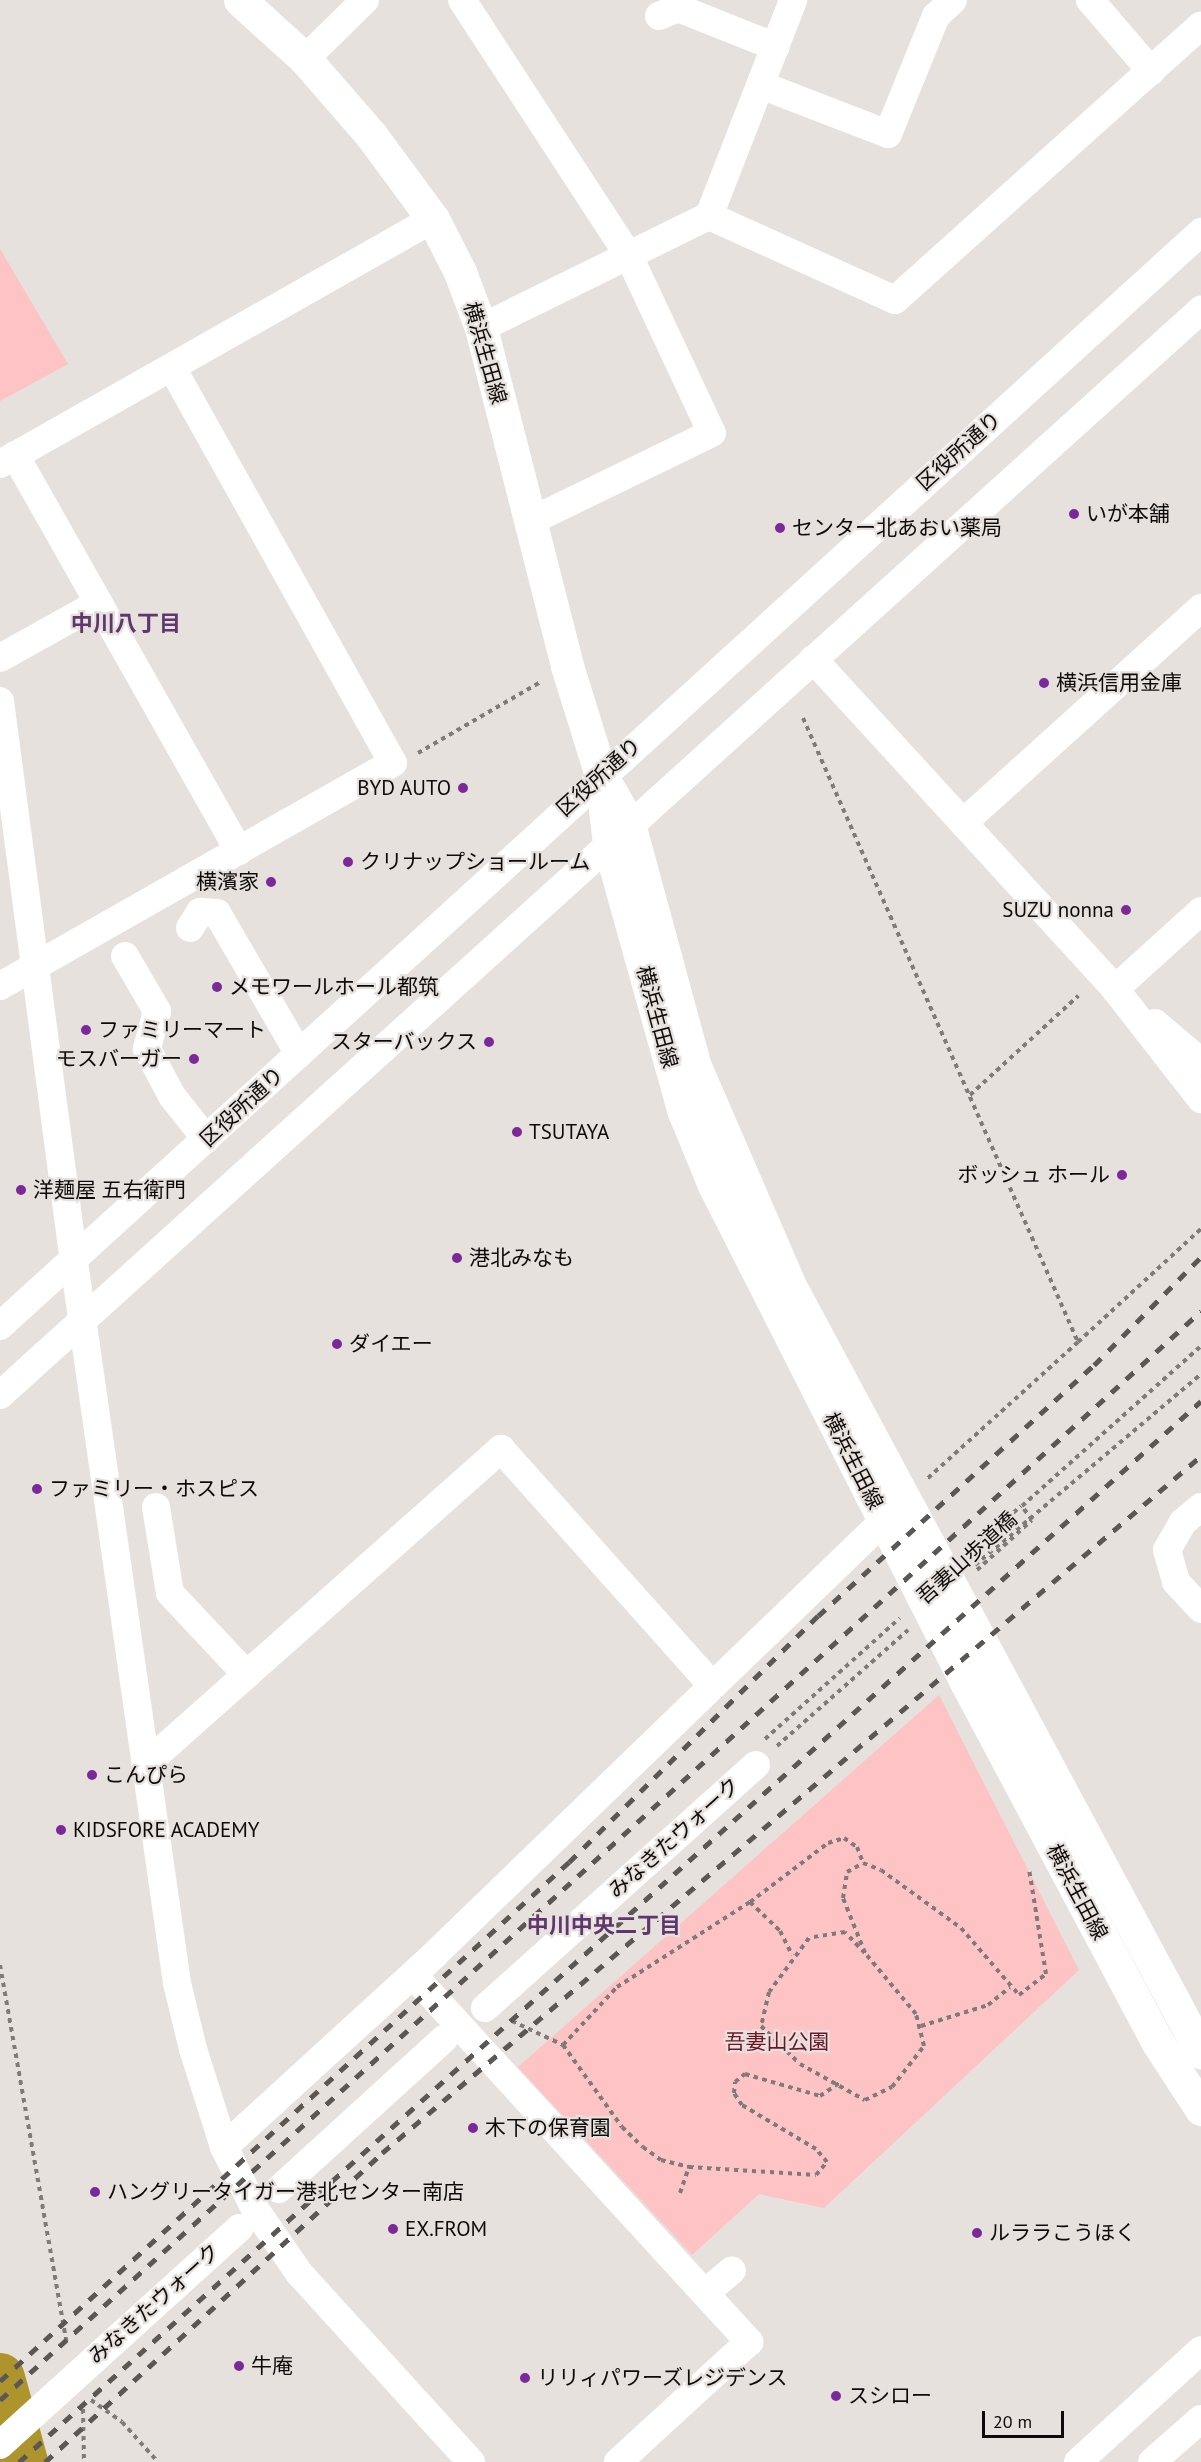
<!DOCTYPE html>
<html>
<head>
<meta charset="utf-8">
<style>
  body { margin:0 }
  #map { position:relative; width:1201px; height:2462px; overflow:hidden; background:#e6e1dd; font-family:"PT Sans","Noto Sans JP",sans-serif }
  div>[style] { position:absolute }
  .green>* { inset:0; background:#fdc3c5 }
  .river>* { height:50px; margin:-25px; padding:0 25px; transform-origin:25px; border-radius:25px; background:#ad942c }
  .path>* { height:4px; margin-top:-2px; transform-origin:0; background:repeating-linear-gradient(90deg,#7f7b79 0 4.5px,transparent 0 9px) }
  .minor>* { height:28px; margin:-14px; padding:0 14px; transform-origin:14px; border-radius:14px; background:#fff }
  .major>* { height:33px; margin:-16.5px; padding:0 16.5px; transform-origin:16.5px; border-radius:16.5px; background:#fff }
  .rail>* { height:4.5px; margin-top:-2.25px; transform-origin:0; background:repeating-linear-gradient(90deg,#5a5755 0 10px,transparent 0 20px) }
  .dots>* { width:16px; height:16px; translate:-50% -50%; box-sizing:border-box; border:3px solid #e6e1dd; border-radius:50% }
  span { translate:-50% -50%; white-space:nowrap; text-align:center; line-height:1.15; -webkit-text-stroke:4.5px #e6e1dd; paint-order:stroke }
  .street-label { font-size:21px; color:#0d0b0a }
  .poi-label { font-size:21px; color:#0d0b0a }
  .left { translate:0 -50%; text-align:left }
  .right { translate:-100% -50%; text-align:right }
  .park-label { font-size:21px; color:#6d1426 }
  .neighbourhood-label { font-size:22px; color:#5f376e; font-weight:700 }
  .scale { position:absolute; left:982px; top:2411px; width:82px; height:27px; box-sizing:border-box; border:3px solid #0d0b0a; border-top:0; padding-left:8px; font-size:18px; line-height:21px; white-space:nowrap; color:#0d0b0a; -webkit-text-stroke:4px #e6e1dd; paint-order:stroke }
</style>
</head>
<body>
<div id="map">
  <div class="green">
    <div style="clip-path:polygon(0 249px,68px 364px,0 401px)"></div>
    <div style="clip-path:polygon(939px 1695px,1079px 1970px,824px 2208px,759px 2194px,692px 2255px,518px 2067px)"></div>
  </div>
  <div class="river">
    <div style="left:0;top:2378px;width:87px;rotate:74.7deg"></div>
  </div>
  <div class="path">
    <div style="left:803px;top:718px;width:682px;rotate:66.22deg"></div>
    <div style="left:1078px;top:1342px;width:204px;rotate:137.8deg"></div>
    <div style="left:418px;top:753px;width:143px;rotate:-30.1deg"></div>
    <div style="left:970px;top:1095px;width:147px;rotate:-42.5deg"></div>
    <div style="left:1078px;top:1342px;width:167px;rotate:-42.6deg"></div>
    <div style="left:966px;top:1554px;width:73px;rotate:-41.1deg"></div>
    <div style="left:975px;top:1565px;width:296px;rotate:-40.2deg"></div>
    <div style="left:977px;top:1570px;width:74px;rotate:-42.3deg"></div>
    <div style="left:1032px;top:1520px;width:17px;rotate:-126deg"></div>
    <div style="left:1022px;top:1506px;width:240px;rotate:-41.8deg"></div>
    <div style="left:765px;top:1739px;width:181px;rotate:-41.9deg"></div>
    <div style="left:777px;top:1746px;width:175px;rotate:-41.5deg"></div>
    <div style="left:750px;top:1902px;width:42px;rotate:44deg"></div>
    <div style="left:780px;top:1931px;width:27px;rotate:63deg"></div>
    <div style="left:865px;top:1953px;width:29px;rotate:-134deg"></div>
    <div style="left:845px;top:1932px;width:36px;rotate:171deg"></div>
    <div style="left:809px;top:1938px;width:67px;rotate:126.5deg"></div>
    <div style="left:769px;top:1992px;width:35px;rotate:103deg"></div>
    <div style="left:761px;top:2026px;width:54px;rotate:44.3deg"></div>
    <div style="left:800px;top:2064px;width:74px;rotate:29deg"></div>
    <div style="left:865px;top:2100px;width:30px;rotate:-26deg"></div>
    <div style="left:892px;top:2087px;width:52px;rotate:-52deg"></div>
    <div style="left:924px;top:2046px;width:33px;rotate:-104deg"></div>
    <div style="left:916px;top:2014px;width:80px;rotate:-129.9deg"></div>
    <div style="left:865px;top:1953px;width:59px;rotate:-111.8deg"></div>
    <div style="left:843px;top:1898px;width:26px;rotate:-81deg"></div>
    <div style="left:847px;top:1872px;width:18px;rotate:-29deg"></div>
    <div style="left:863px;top:1863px;width:19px;rotate:21deg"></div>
    <div style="left:881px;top:1870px;width:99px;rotate:35.9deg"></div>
    <div style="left:961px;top:1928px;width:89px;rotate:49.1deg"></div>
    <div style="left:1019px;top:1995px;width:34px;rotate:-38deg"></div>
    <div style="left:1046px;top:1974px;width:106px;rotate:-99.2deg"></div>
    <div style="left:0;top:1965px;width:386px;rotate:80deg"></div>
    <div style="left:512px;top:2021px;width:56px;rotate:25.2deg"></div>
    <div style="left:563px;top:2045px;width:101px;rotate:54.3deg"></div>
    <div style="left:622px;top:2127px;width:29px;rotate:44deg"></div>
    <div style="left:643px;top:2147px;width:22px;rotate:36deg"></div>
    <div style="left:661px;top:2160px;width:29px;rotate:14deg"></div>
    <div style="left:689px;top:2167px;width:127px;rotate:3.6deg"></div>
    <div style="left:816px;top:2175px;width:17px;rotate:-50deg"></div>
    <div style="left:827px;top:2162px;width:17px;rotate:-130deg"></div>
    <div style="left:816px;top:2149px;width:86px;rotate:-149.3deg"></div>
    <div style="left:742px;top:2105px;width:14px;rotate:-124deg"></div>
    <div style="left:734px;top:2093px;width:11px;rotate:-85deg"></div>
    <div style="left:735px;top:2082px;width:13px;rotate:-39deg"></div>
    <div style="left:745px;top:2074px;width:78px;rotate:16.3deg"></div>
    <div style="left:820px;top:2096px;width:23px;rotate:-34deg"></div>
    <div style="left:921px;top:2026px;width:70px;rotate:-17.4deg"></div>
    <div style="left:988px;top:2005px;width:28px;rotate:-39deg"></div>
    <div style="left:563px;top:2045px;width:79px;rotate:-47deg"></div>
    <div style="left:617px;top:1987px;width:158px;rotate:-32.6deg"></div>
    <div style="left:750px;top:1902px;width:98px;rotate:-37.1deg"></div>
    <div style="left:828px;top:1843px;width:17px;rotate:-17deg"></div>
    <div style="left:844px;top:1838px;width:16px;rotate:35deg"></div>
    <div style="left:857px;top:1847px;width:17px;rotate:69deg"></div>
    <div style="left:680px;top:2193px;width:28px;rotate:-71deg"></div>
    <div style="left:91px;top:2400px;width:38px;rotate:35deg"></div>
    <div style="left:122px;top:2422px;width:54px;rotate:48deg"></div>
    <div style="left:83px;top:2409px;width:53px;rotate:88.9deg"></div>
  </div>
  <div class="minor">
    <div style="left:462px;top:0;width:306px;rotate:56.9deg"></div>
    <div style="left:629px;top:256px;width:195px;rotate:64.9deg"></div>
    <div style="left:712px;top:433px;width:203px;rotate:154.1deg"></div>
    <div style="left:1090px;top:0;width:94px;rotate:49.3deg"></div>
    <div style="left:659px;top:16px;width:21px;rotate:-23deg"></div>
    <div style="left:678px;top:8px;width:105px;rotate:21.7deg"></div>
    <div style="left:305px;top:59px;width:84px;rotate:-44.5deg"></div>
    <div style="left:761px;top:85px;width:136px;rotate:21.1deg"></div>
    <div style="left:888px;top:134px;width:127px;rotate:-67.9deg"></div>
    <div style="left:936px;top:16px;width:23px;rotate:-43deg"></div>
    <div style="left:709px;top:216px;width:204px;rotate:24.3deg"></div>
    <div style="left:895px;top:300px;width:411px;rotate:-41.9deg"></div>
    <div style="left:481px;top:328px;width:254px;rotate:-26.2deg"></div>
    <div style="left:709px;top:216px;width:232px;rotate:-68.7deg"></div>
    <div style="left:15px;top:455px;width:455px;rotate:60.5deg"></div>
    <div style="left:0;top:464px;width:498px;rotate:-29.5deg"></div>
    <div style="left:0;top:658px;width:113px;rotate:-29.1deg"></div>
    <div style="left:813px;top:659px;width:447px;rotate:47.5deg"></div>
    <div style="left:1115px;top:989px;width:140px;rotate:52deg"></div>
    <div style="left:0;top:701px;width:566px;rotate:82.49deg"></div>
    <div style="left:74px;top:1262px;width:728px;rotate:81.87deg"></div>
    <div style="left:177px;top:1983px;width:68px;rotate:76.4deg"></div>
    <div style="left:193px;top:2049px;width:103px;rotate:72.4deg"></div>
    <div style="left:224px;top:2147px;width:69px;rotate:63.4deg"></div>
    <div style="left:255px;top:2209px;width:78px;rotate:55.5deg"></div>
    <div style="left:299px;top:2273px;width:256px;rotate:47.7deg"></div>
    <div style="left:963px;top:823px;width:321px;rotate:-42.1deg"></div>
    <div style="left:190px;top:928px;width:19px;rotate:-58deg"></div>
    <div style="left:200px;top:912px;width:17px;rotate:3deg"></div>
    <div style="left:217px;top:913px;width:163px;rotate:59.8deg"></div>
    <div style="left:125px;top:956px;width:64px;rotate:59.8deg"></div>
    <div style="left:157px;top:1011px;width:39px;rotate:105deg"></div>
    <div style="left:147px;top:1049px;width:53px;rotate:62deg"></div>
    <div style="left:172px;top:1096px;width:55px;rotate:51.7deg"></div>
    <div style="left:0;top:986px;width:452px;rotate:-29.6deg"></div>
    <div style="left:393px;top:763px;width:451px;rotate:-119.2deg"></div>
    <div style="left:1115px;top:989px;width:116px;rotate:-42.2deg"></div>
    <div style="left:1155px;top:1023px;width:60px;rotate:40.3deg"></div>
    <div style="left:0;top:1326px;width:1625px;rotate:-42.33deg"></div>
    <div style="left:0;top:1395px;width:1619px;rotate:-42.1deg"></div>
    <div style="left:156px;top:1507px;width:87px;rotate:80.8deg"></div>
    <div style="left:170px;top:1593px;width:112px;rotate:46.8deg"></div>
    <div style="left:1201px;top:1507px;width:23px;rotate:140deg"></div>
    <div style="left:1183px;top:1522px;width:32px;rotate:120deg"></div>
    <div style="left:1167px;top:1550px;width:33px;rotate:74deg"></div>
    <div style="left:1176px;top:1582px;width:37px;rotate:47deg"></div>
    <div style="left:146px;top:1764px;width:475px;rotate:-41.6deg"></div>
    <div style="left:501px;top:1449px;width:315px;rotate:48.2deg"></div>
    <div style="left:413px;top:1975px;width:498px;rotate:47.5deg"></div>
    <div style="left:749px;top:2342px;width:178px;rotate:137.5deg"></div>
    <div style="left:485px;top:2008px;width:364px;rotate:-41.9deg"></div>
    <div style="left:224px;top:2147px;width:285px;rotate:-42.4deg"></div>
    <div style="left:434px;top:1955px;width:646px;rotate:-44deg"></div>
    <div style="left:279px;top:2189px;width:223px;rotate:-42.3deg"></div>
    <div style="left:705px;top:2293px;width:35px;rotate:-40deg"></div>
    <div style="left:0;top:2445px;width:323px;rotate:-42.2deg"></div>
    <div style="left:1078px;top:2462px;width:166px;rotate:-42.3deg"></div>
    <div style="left:1152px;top:2462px;width:65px;rotate:-41.3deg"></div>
  </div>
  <div class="major">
    <div style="left:240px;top:0;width:88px;rotate:42.2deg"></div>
    <div style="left:305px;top:59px;width:101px;rotate:49deg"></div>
    <div style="left:371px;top:135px;width:104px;rotate:53.6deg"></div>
    <div style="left:433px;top:219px;width:59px;rotate:63deg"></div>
    <div style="left:460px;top:272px;width:60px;rotate:69.4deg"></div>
    <div style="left:481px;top:328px;width:349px;rotate:75.7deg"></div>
    <div style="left:567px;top:666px;width:114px;rotate:72.7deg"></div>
    <div style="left:601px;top:775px;width:69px;rotate:83.4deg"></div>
    <div style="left:609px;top:844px;width:278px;rotate:74.4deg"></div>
    <div style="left:684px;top:1112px;width:79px;rotate:67.7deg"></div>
    <div style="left:714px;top:1185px;width:557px;rotate:63.11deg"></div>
    <div style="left:966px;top:1682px;width:409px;rotate:62deg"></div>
    <div style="left:1158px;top:2043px;width:79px;rotate:56.9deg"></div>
    <div style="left:609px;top:789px;width:40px;rotate:60.3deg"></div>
    <div style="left:629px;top:824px;width:249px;rotate:74.8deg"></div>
    <div style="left:694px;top:1064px;width:240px;rotate:66.6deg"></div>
    <div style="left:789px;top:1284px;width:872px;rotate:61.79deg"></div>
  </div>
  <div class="rail">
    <div style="left:0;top:2381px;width:770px;rotate:-42.37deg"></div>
    <div style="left:569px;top:1862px;width:350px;rotate:-44.7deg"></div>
    <div style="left:818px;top:1616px;width:373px;rotate:-42.3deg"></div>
    <div style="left:1094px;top:1365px;width:152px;rotate:-45.3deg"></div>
    <div style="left:0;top:2400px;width:1621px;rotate:-42.2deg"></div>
    <div style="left:19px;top:2462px;width:1588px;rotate:-41.91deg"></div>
    <div style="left:45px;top:2462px;width:457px;rotate:-42.5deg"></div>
    <div style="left:382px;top:2153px;width:1075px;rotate:-40.4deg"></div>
  </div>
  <div class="dots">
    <div style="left:1074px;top:514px;background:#7b2898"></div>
    <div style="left:780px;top:528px;background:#7b2898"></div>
    <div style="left:1044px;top:683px;background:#7b2898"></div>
    <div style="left:463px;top:788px;background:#7b2898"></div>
    <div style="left:348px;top:862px;background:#7b2898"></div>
    <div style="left:271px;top:882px;background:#7b2898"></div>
    <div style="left:1126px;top:910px;background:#7b2898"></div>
    <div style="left:217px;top:987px;background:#7b2898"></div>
    <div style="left:86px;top:1030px;background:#7b2898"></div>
    <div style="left:489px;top:1042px;background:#7b2898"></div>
    <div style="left:194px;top:1059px;background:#7b2898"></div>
    <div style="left:517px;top:1132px;background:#7b2898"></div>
    <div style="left:1122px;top:1175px;background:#7b2898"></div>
    <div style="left:21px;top:1190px;background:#7b2898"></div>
    <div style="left:457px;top:1258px;background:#7b2898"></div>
    <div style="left:337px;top:1344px;background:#7b2898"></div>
    <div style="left:37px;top:1489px;background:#7b2898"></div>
    <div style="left:92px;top:1775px;background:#7b2898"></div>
    <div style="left:61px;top:1830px;background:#7b2898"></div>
    <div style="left:473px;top:2128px;background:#7b2898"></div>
    <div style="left:95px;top:2192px;background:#7b2898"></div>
    <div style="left:393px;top:2229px;background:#7b2898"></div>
    <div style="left:977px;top:2233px;background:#7b2898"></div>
    <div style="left:239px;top:2366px;background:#7b2898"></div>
    <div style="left:525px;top:2378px;background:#7b2898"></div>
    <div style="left:836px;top:2396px;background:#7b2898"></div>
  </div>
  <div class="street-label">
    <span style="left:485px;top:353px;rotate:74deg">横浜生田線</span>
    <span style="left:959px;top:451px;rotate:-42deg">区役所通り</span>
    <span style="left:599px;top:777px;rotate:-42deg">区役所通り</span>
    <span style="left:657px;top:1017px;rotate:75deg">横浜生田線</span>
    <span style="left:242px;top:1107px;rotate:-43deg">区役所通り</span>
    <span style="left:853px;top:1461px;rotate:63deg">横浜生田線</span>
    <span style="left:967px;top:1558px;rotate:-42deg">吾妻山歩道橋</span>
    <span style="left:674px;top:1838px;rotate:-42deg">みなきたウォーク</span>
    <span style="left:1077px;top:1892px;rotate:62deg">横浜生田線</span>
    <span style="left:154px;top:2304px;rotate:-42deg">みなきたウォーク</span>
  </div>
  <div class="poi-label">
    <span class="left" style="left:1086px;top:514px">いが本舗</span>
    <span class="left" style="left:792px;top:528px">センター北あおい薬局</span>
    <span class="left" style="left:1056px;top:683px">横浜信用金庫</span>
    <span class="right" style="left:451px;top:788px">BYD AUTO</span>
    <span class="left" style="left:360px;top:862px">クリナップショールーム</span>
    <span class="right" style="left:259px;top:882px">横濱家</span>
    <span class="right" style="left:1114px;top:910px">SUZU nonna</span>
    <span class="left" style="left:229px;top:987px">メモワールホール都筑</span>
    <span class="left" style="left:98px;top:1030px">ファミリーマート</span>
    <span class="right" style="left:477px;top:1042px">スターバックス</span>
    <span class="right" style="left:182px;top:1059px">モスバーガー</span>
    <span class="left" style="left:529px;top:1132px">TSUTAYA</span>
    <span class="right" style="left:1110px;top:1175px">ボッシュ ホール</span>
    <span class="left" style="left:33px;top:1190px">洋麺屋 五右衛門</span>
    <span class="left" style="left:469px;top:1258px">港北みなも</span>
    <span class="left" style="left:349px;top:1344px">ダイエー</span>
    <span class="left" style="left:49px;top:1489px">ファミリー・ホスピス</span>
    <span class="left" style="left:104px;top:1775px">こんぴら</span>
    <span class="left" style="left:73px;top:1830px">KIDSFORE ACADEMY</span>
    <span class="left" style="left:485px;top:2128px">木下の保育園</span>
    <span class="left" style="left:107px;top:2192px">ハングリータイガー港北センター南店</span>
    <span class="left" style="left:405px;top:2229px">EX.FROM</span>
    <span class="left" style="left:989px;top:2233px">ルララこうほく</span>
    <span class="left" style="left:251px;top:2366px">牛庵</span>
    <span class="left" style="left:537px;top:2378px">リリィパワーズレジデンス</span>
    <span class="left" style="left:848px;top:2396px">スシロー</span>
  </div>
  <div class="park-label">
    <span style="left:777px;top:2042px">吾妻山公園</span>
  </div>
  <div class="neighbourhood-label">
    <span style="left:126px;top:624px">中川八丁目</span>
    <span style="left:604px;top:1926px">中川中央二丁目</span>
  </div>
  <div class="scale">20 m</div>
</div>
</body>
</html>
